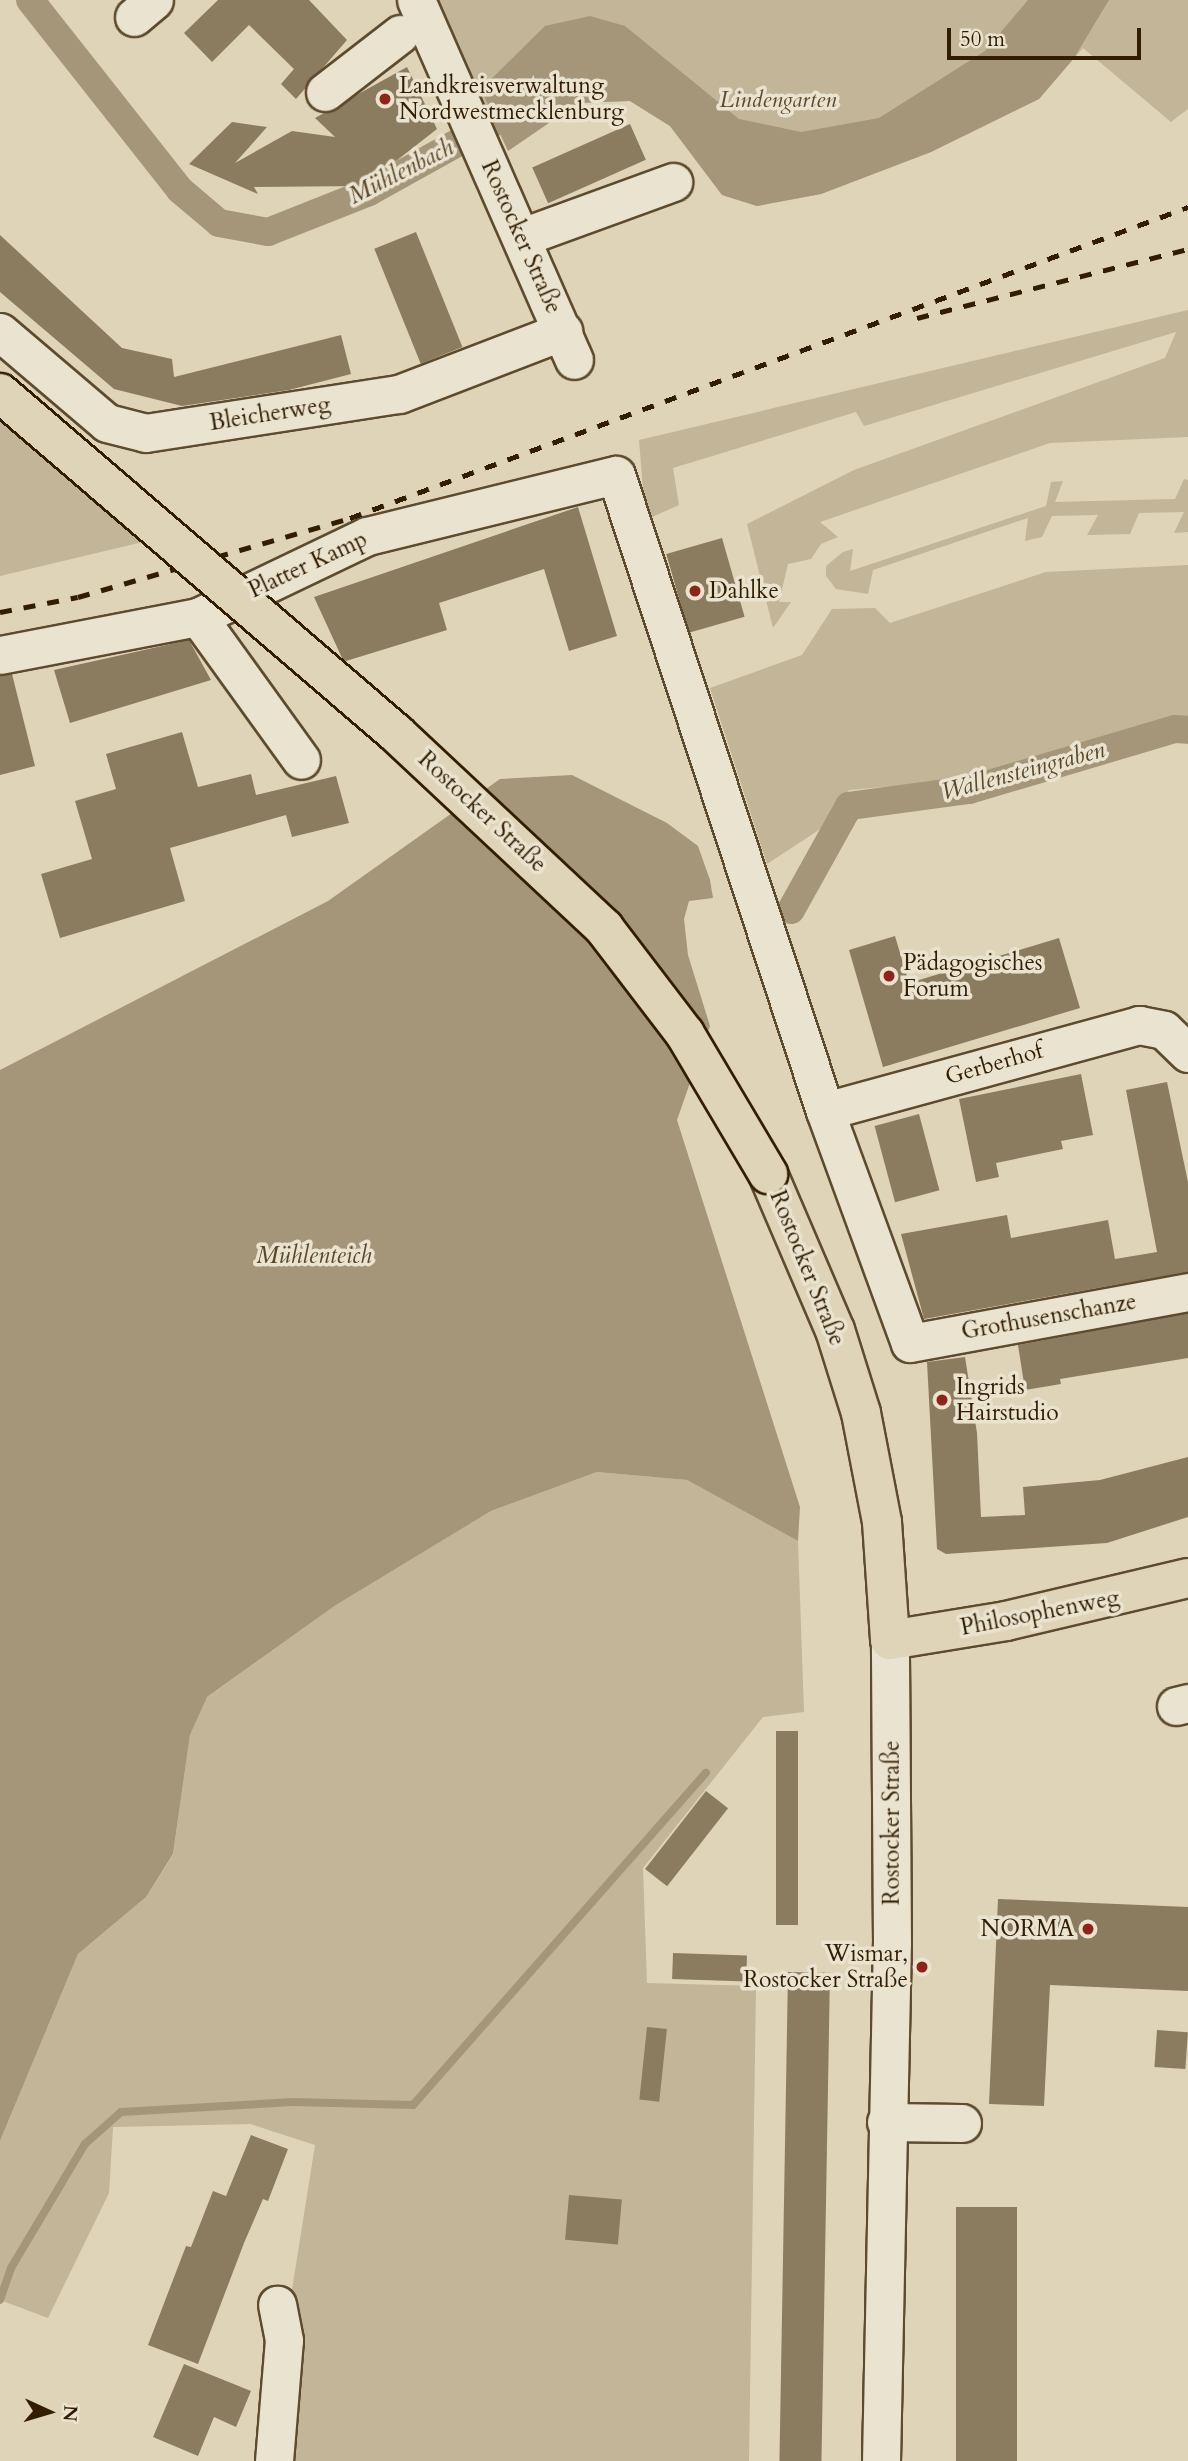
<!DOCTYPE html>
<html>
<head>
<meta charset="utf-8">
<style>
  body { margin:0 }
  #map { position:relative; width:1188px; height:2461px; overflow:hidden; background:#dfd4b7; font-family:Cardo,serif }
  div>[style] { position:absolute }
  .green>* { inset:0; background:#c2b598 }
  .water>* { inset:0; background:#a59679 }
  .stream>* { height:8px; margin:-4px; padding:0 4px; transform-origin:4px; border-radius:4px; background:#a59679 }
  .canal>* { height:28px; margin:-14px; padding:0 14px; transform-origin:14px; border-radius:14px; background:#a59679 }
  .building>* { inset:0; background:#8c7c5f; transform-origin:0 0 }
  .roads { filter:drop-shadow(2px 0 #5e4b2e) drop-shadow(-2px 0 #5e4b2e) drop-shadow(0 2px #5e4b2e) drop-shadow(0 -2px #5e4b2e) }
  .minor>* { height:37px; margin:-18.5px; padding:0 18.5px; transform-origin:18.5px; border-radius:18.5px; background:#eae3d0 }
  .major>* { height:38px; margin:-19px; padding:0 19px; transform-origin:19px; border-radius:19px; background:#dfd4b7 }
  .rail>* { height:5px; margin-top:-2.5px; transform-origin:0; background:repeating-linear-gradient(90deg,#331d00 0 12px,transparent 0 24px) }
  .bridges { filter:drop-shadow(2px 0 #331d00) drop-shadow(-2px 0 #331d00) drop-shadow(0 2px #331d00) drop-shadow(0 -2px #331d00) }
  .major-bridge>* { height:38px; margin:-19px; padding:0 19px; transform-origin:19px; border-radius:19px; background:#dfd4b7 }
  .dots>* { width:19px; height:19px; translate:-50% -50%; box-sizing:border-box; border:4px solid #eae3d0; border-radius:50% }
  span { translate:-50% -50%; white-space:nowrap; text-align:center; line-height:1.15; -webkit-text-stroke:7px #eae3d0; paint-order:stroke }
  .poi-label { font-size:23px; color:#331d00 }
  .left { translate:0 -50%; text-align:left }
  .right { translate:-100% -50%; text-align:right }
  .park-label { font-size:23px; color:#5e4b2e; font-style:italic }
  .street-label { font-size:23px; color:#331d00 }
  .water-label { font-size:24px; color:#5b472a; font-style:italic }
  .north { position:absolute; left:14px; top:2377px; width:70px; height:70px; -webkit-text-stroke:5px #eae3d0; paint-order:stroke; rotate:94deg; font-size:19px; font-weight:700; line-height:28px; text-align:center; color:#331d00 }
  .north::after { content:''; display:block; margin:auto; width:24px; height:32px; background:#331d00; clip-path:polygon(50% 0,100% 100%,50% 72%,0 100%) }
  .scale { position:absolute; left:947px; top:28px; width:194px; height:32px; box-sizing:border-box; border:4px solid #331d00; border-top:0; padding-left:9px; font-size:21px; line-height:24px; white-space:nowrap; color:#331d00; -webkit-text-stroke:5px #eae3d0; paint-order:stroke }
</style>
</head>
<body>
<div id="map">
  <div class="green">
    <div style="clip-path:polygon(433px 0,1188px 0,1188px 109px,1171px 122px,1083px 48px,1039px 99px,931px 152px,821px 194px,757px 206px,722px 195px,670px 126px,630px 101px,578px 103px,508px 151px)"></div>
    <div style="clip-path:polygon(1188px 310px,1188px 437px,1050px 443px,820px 522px,838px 537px,821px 544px,811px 559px,788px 564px,779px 602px,791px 602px,773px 628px,747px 524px,854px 470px,1165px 358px,1176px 332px,864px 426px,856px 412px,673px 468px,679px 505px,652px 517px,643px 488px,639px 440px)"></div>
    <div style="clip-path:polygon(0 393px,168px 536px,0 576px)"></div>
    <div style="clip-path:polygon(1184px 479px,1188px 480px,1188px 532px,1174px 533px,1184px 512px,1139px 513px,1130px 534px,1087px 535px,1098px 515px,1052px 516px,1042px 537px,1025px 541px,1028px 518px,873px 570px,868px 594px,836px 589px,826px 576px,826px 566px,843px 552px,853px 549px,850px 571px,1046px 506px,1051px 482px,1063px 481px,1055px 502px,1175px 499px)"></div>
    <div style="clip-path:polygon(1188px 565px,1188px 722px,1164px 723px,963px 780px,849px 790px,828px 824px,767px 864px,710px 688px,802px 655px,832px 609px,875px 608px,890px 623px,1046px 572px)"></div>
    <div style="clip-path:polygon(597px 1472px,687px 1480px,798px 1541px,804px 1712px,763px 1717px,643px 1868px,647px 1983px,756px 1986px,749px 2461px,274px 2461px,284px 2340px,315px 2145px,250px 2124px,113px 2127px,109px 2193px,48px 2318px,0 2300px,0 2141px,78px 1954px,146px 1897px,173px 1855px,190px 1735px,206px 1698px,336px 1605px,491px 1511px)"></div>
  </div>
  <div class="water">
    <div style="clip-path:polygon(1028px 0,1109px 0,1074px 58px,1039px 99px,931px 152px,821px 194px,757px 206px,722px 195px,670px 126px,630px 101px,578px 103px,508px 151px,481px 89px,545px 26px,590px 16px,625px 26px,739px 119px,801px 132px,879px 118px,985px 51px)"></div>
    <div style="clip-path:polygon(572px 775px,667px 823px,698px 846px,710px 880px,713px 898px,689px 901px,684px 919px,688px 955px,710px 1026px,677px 1120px,800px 1507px,798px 1541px,687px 1480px,597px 1472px,491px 1511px,336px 1605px,207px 1697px,190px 1735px,173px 1854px,146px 1897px,78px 1954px,0 2141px,0 1070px,328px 901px,500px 779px)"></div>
  </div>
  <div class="stream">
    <div style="left:0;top:2300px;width:34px;rotate:-71deg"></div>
    <div style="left:11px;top:2268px;width:144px;rotate:-59.2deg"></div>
    <div style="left:85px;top:2144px;width:48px;rotate:-41.6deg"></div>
    <div style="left:121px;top:2112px;width:172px;rotate:-3.3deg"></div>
    <div style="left:293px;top:2102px;width:120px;rotate:1.4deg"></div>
    <div style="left:413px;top:2105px;width:443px;rotate:-48.6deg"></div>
  </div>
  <div class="canal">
    <div style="left:30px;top:0;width:242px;rotate:51.7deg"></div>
    <div style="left:180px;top:190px;width:51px;rotate:40.2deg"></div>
    <div style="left:219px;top:223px;width:50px;rotate:10.4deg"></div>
    <div style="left:268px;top:232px;width:109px;rotate:-21.6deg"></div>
    <div style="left:369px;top:192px;width:183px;rotate:-29.1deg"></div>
    <div style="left:791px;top:910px;width:119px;rotate:-60.9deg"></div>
    <div style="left:849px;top:806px;width:121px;rotate:-7.6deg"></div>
    <div style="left:969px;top:790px;width:215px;rotate:-16.5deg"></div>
    <div style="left:1175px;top:729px;width:13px;rotate:4deg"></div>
  </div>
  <div class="building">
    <div style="clip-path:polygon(218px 0,309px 0,347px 40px,296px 99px,281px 84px,294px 69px,249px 25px,212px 62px,184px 33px)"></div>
    <div style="clip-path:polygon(407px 67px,437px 129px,364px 186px,254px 187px,258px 194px,189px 164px,232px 122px,267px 127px,235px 163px,292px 131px,335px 137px,315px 118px)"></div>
    <div style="left:630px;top:124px;width:39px;height:107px;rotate:66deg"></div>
    <div style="left:416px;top:232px;width:124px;height:45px;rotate:68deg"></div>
    <div style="clip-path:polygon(0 235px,122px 348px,172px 359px,174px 377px,341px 335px,351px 374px,289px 390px,182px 406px,114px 389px,0 292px)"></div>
    <div style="clip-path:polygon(578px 507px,617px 636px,569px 651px,544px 569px,439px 603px,447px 630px,346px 661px,342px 658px,314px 597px)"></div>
    <div style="left:722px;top:538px;width:82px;height:58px;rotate:74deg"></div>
    <div style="clip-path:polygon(189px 640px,211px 680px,70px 723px,54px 670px)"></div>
    <div style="clip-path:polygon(12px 674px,35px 766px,0 775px,0 675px)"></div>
    <div style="clip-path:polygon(182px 732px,198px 787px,251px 774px,256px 795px,336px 776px,349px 823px,292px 837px,286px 815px,170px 848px,185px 901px,60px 938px,41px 874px,92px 859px,75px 801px,116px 789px,106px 754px)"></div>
    <div style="clip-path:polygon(895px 936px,909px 983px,1059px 938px,1080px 1008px,883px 1067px,849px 950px)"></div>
    <div style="clip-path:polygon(1081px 1074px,1093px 1135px,1061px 1141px,1063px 1149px,996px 1163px,999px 1177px,976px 1182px,959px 1099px)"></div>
    <div style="clip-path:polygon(1167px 1082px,1188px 1182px,1188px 1272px,924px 1319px,901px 1234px,1007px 1215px,1011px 1238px,1108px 1220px,1115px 1259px,1157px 1252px,1126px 1090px)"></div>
    <div style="left:919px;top:1114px;width:79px;height:46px;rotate:75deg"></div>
    <div style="clip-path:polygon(1188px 1313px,1188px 1358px,1060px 1379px,1061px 1384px,1025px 1390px,1018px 1345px)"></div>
    <div style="clip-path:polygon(965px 1357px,977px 1433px,981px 1517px,1025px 1515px,1023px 1487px,1100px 1480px,1188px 1457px,1188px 1517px,1107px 1543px,946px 1554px,937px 1549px,927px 1362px)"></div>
    <div style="left:776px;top:1731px;width:22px;height:194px"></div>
    <div style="left:706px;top:1791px;width:28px;height:99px;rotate:38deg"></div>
    <div style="clip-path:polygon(998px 1899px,1188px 1907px,1188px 1991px,1050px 1985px,1044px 2106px,989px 2104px)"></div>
    <div style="left:673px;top:1953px;width:74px;height:26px;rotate:2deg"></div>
    <div style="left:788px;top:1972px;width:42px;height:489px;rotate:1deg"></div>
    <div style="left:647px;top:2027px;width:20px;height:73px;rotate:6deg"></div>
    <div style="left:1157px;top:2030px;width:31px;height:37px;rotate:4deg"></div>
    <div style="clip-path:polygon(251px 2135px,288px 2149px,268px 2201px,263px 2199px,244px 2243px,198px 2364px,148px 2345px,186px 2246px,191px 2247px,213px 2191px,226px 2196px)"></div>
    <div style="left:569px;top:2195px;width:53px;height:45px;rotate:5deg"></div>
    <div style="left:956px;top:2207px;width:61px;height:254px"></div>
    <div style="clip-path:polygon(184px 2364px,251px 2391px,236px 2427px,214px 2417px,198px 2456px,153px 2437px)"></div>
  </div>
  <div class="roads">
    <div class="minor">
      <div style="left:416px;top:0;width:393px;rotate:66.3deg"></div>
      <div style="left:134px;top:17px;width:26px;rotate:-40deg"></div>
      <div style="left:325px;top:92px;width:95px;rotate:-37.7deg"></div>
      <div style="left:522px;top:237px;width:161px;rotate:-20deg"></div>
      <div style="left:0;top:332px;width:140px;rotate:40.4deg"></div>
      <div style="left:107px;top:423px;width:40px;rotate:14.4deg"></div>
      <div style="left:146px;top:433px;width:256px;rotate:-8.8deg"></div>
      <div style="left:399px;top:394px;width:176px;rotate:-21deg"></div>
      <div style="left:198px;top:617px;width:176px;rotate:54.2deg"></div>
      <div style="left:0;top:655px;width:202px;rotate:-10.9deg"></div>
      <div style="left:198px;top:617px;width:187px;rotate:-25.6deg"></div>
      <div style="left:367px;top:536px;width:256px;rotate:-13.8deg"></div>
      <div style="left:616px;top:475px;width:669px;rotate:71.81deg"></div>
      <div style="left:825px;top:1111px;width:247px;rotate:69.9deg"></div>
      <div style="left:910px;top:1343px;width:283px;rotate:-10.4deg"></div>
      <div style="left:825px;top:1111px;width:326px;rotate:-15.3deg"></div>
      <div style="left:1139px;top:1025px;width:25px;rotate:11deg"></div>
      <div style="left:1164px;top:1030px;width:33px;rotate:44deg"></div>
      <div style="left:1176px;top:1706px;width:12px;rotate:-14deg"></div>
      <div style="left:886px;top:2122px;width:76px;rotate:0.8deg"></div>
      <div style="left:274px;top:2461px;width:121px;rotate:-85.3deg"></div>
      <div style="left:284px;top:2340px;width:36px;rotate:-101deg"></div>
      <div style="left:881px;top:2461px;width:519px;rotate:-88.79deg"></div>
      <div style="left:892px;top:1942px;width:302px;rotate:-90.4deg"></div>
    </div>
    <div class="major">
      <div style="left:768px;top:1174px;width:170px;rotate:66.8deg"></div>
      <div style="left:835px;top:1330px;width:87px;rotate:72.6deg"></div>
      <div style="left:861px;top:1413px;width:111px;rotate:79.1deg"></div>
      <div style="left:882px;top:1522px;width:118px;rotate:86.1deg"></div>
      <div style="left:890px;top:1640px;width:118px;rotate:-9.3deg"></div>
      <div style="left:1006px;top:1621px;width:187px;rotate:-13.3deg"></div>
    </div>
  </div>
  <div class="rail">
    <div style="left:917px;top:318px;width:280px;rotate:-14.3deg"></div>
    <div style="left:0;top:612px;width:79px;rotate:-10.9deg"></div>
    <div style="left:78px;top:597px;width:283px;rotate:-16.2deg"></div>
    <div style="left:350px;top:518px;width:894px;rotate:-20.36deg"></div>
  </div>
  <div class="bridges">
    <div class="major-bridge">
      <div style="left:0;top:393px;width:523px;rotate:40.66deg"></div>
      <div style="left:397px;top:734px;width:284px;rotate:43.1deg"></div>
      <div style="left:604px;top:928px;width:133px;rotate:52.6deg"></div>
      <div style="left:685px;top:1034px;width:163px;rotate:59.3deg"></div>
    </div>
  </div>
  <div class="dots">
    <div style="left:385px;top:99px;background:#8f2418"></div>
    <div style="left:695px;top:591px;background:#8f2418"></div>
    <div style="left:889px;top:976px;background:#8f2418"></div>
    <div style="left:942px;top:1400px;background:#8f2418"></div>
    <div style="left:1088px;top:1929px;background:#8f2418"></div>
    <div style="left:922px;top:1967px;background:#8f2418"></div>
  </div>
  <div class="poi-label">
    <span class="left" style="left:399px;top:99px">Landkreisverwaltung<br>Nordwestmecklenburg</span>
    <span class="left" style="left:709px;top:591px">Dahlke</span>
    <span class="left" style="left:903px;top:976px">Pädagogisches<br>Forum</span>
    <span class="left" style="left:956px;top:1400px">Ingrids<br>Hairstudio</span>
    <span class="right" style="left:1074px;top:1929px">NORMA</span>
    <span class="right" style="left:908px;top:1967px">Wismar,<br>Rostocker Straße</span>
  </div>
  <div class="park-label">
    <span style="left:778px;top:100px">Lindengarten</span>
  </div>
  <div class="street-label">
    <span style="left:521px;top:237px;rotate:66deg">Rostocker Straße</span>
    <span style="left:270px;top:414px;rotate:-9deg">Bleicherweg</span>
    <span style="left:308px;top:565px;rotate:-25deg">Platter Kamp</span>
    <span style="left:482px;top:812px;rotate:43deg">Rostocker Straße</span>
    <span style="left:994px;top:1064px;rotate:-16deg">Gerberhof</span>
    <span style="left:807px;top:1268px;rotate:68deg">Rostocker Straße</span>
    <span style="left:1049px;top:1317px;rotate:-10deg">Grothusenschanze</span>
    <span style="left:1040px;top:1613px;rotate:-11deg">Philosophenweg</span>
    <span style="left:892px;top:1823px;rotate:-90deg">Rostocker Straße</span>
  </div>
  <div class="water-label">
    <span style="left:401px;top:172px;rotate:-27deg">Mühlenbach</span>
    <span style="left:1023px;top:771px;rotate:-15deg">Wallensteingraben</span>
    <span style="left:314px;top:1256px">Mühlenteich</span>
  </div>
  <div class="north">N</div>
  <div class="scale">50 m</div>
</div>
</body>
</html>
